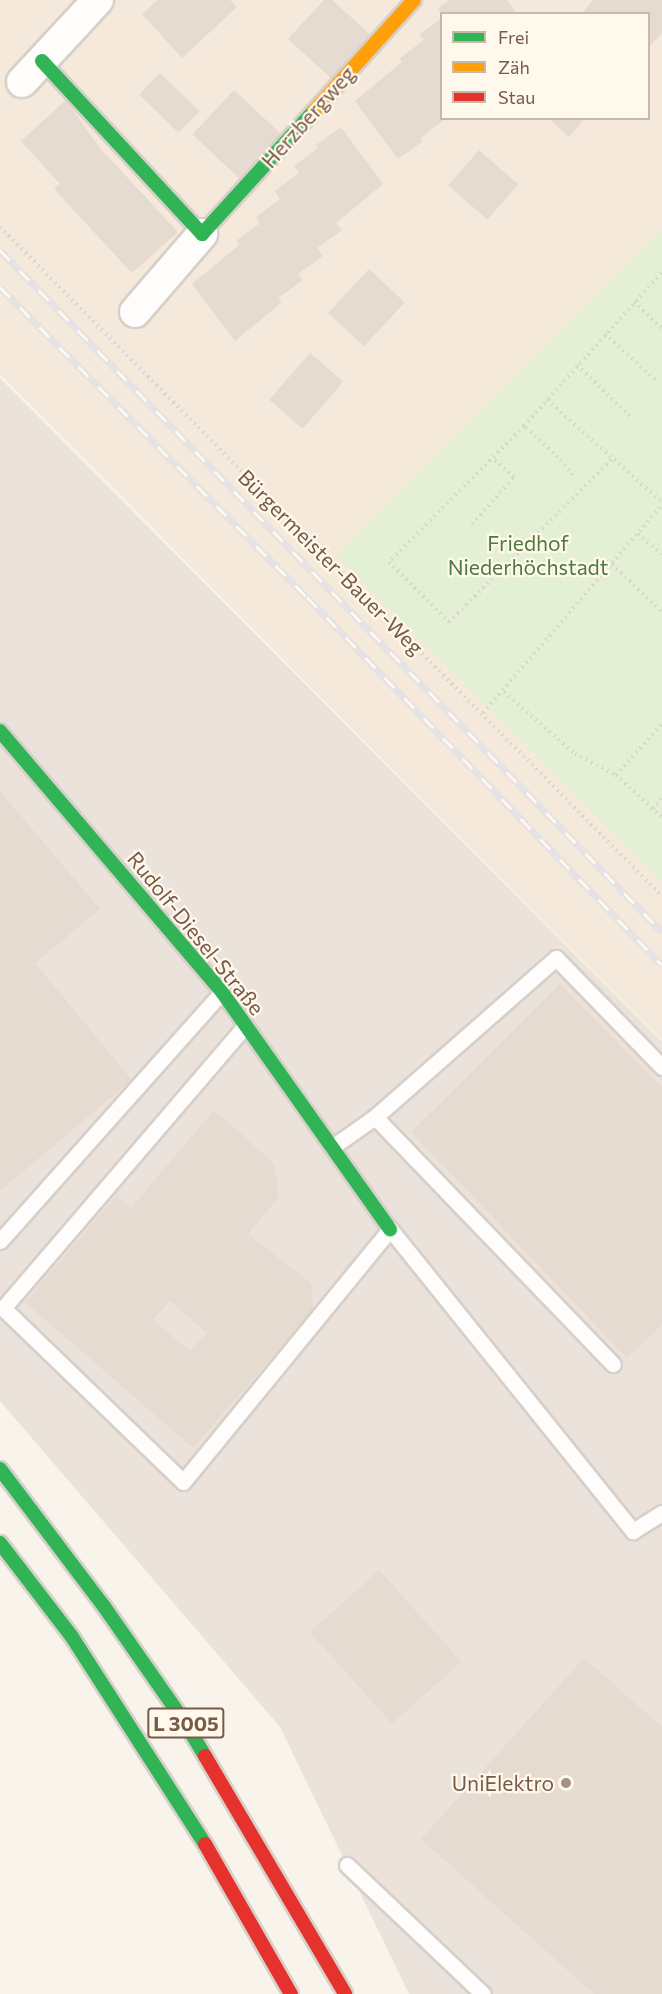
<!DOCTYPE html>
<html>
<head>
<meta charset="utf-8">
<style>
  body { margin:0 }
  #map { position:relative; width:662px; height:1994px; overflow:hidden; background:#f8f3eb; font-family:Commissioner,sans-serif }
  div>[style] { position:absolute }
  .residential>* { inset:0; background:#f4e9da }
  .industrial>* { inset:0; background:#ebe3db }
  .green>* { inset:0; background:#e4f0d4 }
  .building>* { inset:0; background:#e5dbd1; transform-origin:0 0 }
  .path>* { height:4px; margin-top:-2px; transform-origin:0; background:repeating-linear-gradient(90deg,#dad2cd 0 1.5px,transparent 0 6px) }
  .roads { filter:drop-shadow(2px 0 #d7d0c9) drop-shadow(-2px 0 #d7d0c9) drop-shadow(0 2px #d7d0c9) drop-shadow(0 -2px #d7d0c9) }
  .lane>* { height:15px; margin:-7.5px; padding:0 7.5px; transform-origin:7.5px; border-radius:7.5px; background:#fefdfc }
  .street>* { height:30px; margin:-15px; padding:0 15px; transform-origin:15px; border-radius:15px; background:#fefdfc }
  .fast>* { height:14px; margin:-7px; padding:0 7px; transform-origin:7px; border-radius:7px; background:#30b455 }
  .slow>* { height:14px; margin:-7px; padding:0 7px; transform-origin:7px; border-radius:7px; background:#ff9f0a }
  .jam>* { height:14px; margin:-7px; padding:0 7px; transform-origin:7px; border-radius:7px; background:#e5322d }
  .rail>* { height:7px; margin-top:-3.5px; transform-origin:0; background:repeating-linear-gradient(90deg,#fff8ec 0 14px,#e5e2e5 0 28px); box-sizing:border-box; border-block:2px solid #e5e2e5 }
  .dots>* { width:16px; height:16px; translate:-50% -50%; box-sizing:border-box; border:3px solid #fff8ec; border-radius:50% }
  span { translate:-50% -50%; white-space:nowrap; text-align:center; line-height:1.15; -webkit-text-stroke:4.5px #fff8ec; paint-order:stroke }
  .shield-label span { padding:2px 4px; background:#fff8ec; border:2px solid; border-radius:4px; -webkit-text-stroke-width:0 }
  .shield-label { font-size:20px; color:#795a48; font-weight:700 }
  .street-label { font-size:21px; color:#795a48 }
  .park-label { font-size:21px; color:#4d7a3c }
  .poi-label { font-size:21px; color:#795a48 }
  .right { translate:-100% -50%; text-align:right }
  .legend { position:absolute; left:440px; top:12px; width:210px; height:108px; box-sizing:border-box; background:#fff8ec; border:2px solid #c9b9aa; margin:0; padding:8px 10px; list-style:none; font-size:18px; color:#795a48 }
  .legend li { display:flex; align-items:center; gap:12px; height:30px }
  .legend b { width:30px; border:2px solid #c9b9aa }
</style>
</head>
<body>
<div id="map">
  <div class="residential">
    <div style="clip-path:polygon(evenodd,0 0,662px 0,662px 1041px,0 374px,0 0,442px 14px,648px 14px,648px 118px,442px 118px,442px 14px)"></div>
  </div>
  <div class="industrial">
    <div style="clip-path:polygon(0 378px,662px 1042px,662px 1994px,409px 1994px,280px 1727px,0 1401px)"></div>
  </div>
  <div class="green">
    <div style="clip-path:polygon(662px 230px,662px 880px,336px 555px)"></div>
  </div>
  <div class="building">
    <div style="clip-path:polygon(158px 0,230px 0,237px 7px,182px 58px,142px 14px)"></div>
    <div style="clip-path:polygon(324px 0,332px 0,373px 37px,333px 80px,288px 39px)"></div>
    <div style="clip-path:polygon(449px 0,507px 0,517px 14px,442px 14px,438px 8px)"></div>
    <div style="clip-path:polygon(593px 0,662px 0,662px 33px,648px 48px,648px 14px,581px 14px)"></div>
    <div style="clip-path:polygon(442px 18px,442px 118px,446px 118px,421px 138px,423px 141px,398px 159px,355px 101px,402px 62px,399px 59px,424px 40px,419px 35px)"></div>
    <div style="left:160px;top:73px;width:55px;height:30px;rotate:44deg"></div>
    <div style="left:234px;top:90px;width:73px;height:61px;rotate:43deg"></div>
    <div style="clip-path:polygon(66px 100px,100px 148px,178px 232px,132px 273px,54px 189px,60px 184px,21px 141px)"></div>
    <div style="clip-path:polygon(548px 118px,585px 118px,569px 137px)"></div>
    <div style="clip-path:polygon(341px 127px,383px 184px,336px 223px,342px 230px,317px 248px,323px 256px,298px 274px,303px 280px,278px 298px,282px 302px,235px 341px,192px 284px,239px 245px,236px 241px,260px 223px,256px 217px,280px 199px,275px 191px,299px 173px,294px 166px,318px 148px,316px 145px)"></div>
    <div style="left:479px;top:150px;width:52px;height:47px;rotate:41deg"></div>
    <div style="left:369px;top:269px;width:49px;height:60px;rotate:43deg"></div>
    <div style="left:310px;top:353px;width:44px;height:62px;rotate:41deg"></div>
    <div style="clip-path:polygon(0 791px,100px 909px,35px 963px,132px 1080px,0 1191px)"></div>
    <div style="clip-path:polygon(560px 984px,662px 1087px,662px 1325px,627px 1358px,411px 1132px)"></div>
    <div style="clip-path:polygon(evenodd,214px 1110px,274px 1163px,279px 1197px,248px 1234px,311px 1283px,314px 1317px,286px 1348px,283px 1345px,193px 1448px,25px 1302px,116px 1196px,131px 1208px,214px 1110px,170px 1301px,207px 1333px,190px 1351px,153px 1320px,170px 1301px)"></div>
    <div style="left:379px;top:1570px;width:123px;height:93px;rotate:48deg"></div>
    <div style="clip-path:polygon(584px 1658px,662px 1727px,662px 1994px,594px 1994px,421px 1839px)"></div>
  </div>
  <div class="path">
    <div style="left:0;top:227px;width:941px;rotate:45.3deg"></div>
    <div style="left:634px;top:302px;width:38px;rotate:43deg"></div>
    <div style="left:605px;top:334px;width:72px;rotate:42.2deg"></div>
    <div style="left:577px;top:365px;width:78px;rotate:44deg"></div>
    <div style="left:547px;top:400px;width:154px;rotate:41.6deg"></div>
    <div style="left:524px;top:426px;width:192px;rotate:134.8deg"></div>
    <div style="left:389px;top:562px;width:85px;rotate:45deg"></div>
    <div style="left:449px;top:622px;width:232px;rotate:-45deg"></div>
    <div style="left:573px;top:475px;width:23px;rotate:-130deg"></div>
    <div style="left:558px;top:457px;width:46px;rotate:-137.6deg"></div>
    <div style="left:524px;top:426px;width:207px;rotate:-48.1deg"></div>
    <div style="left:472px;top:524px;width:63px;rotate:-48.2deg"></div>
    <div style="left:514px;top:477px;width:29px;rotate:-139deg"></div>
    <div style="left:638px;top:534px;width:31px;rotate:40deg"></div>
    <div style="left:612px;top:564px;width:69px;rotate:43.8deg"></div>
    <div style="left:504px;top:692px;width:94px;rotate:41.1deg"></div>
    <div style="left:575px;top:754px;width:46px;rotate:27.1deg"></div>
    <div style="left:616px;top:775px;width:62px;rotate:42.4deg"></div>
    <div style="left:483px;top:713px;width:274px;rotate:-49.3deg"></div>
    <div style="left:616px;top:775px;width:69px;rotate:-48deg"></div>
    <div style="left:653px;top:809px;width:14px;rotate:-51deg"></div>
  </div>
  <div class="roads">
    <div class="lane">
      <div style="left:245px;top:1026px;width:372px;rotate:130.6deg"></div>
      <div style="left:3px;top:1308px;width:250px;rotate:44deg"></div>
      <div style="left:183px;top:1482px;width:327px;rotate:-50.7deg"></div>
      <div style="left:390px;top:1229px;width:388px;rotate:51.2deg"></div>
      <div style="left:633px;top:1531px;width:34px;rotate:-32deg"></div>
      <div style="left:375px;top:1117px;width:343px;rotate:46.1deg"></div>
      <div style="left:332px;top:1147px;width:52px;rotate:-34.9deg"></div>
      <div style="left:375px;top:1117px;width:241px;rotate:-41.3deg"></div>
      <div style="left:556px;top:958px;width:152px;rotate:45.8deg"></div>
      <div style="left:0;top:1241px;width:334px;rotate:-48.3deg"></div>
      <div style="left:347px;top:1865px;width:187px;rotate:43.5deg"></div>
    </div>
    <div class="street">
      <div style="left:22px;top:82px;width:112px;rotate:-47.2deg"></div>
      <div style="left:135px;top:312px;width:103px;rotate:-49.3deg"></div>
    </div>
    <div class="fast">
      <div style="left:42px;top:61px;width:236px;rotate:47.2deg"></div>
      <div style="left:202px;top:234px;width:166px;rotate:-47.7deg"></div>
      <div style="left:0;top:731px;width:343px;rotate:49.6deg"></div>
      <div style="left:222px;top:992px;width:291px;rotate:54.7deg"></div>
      <div style="left:0;top:1469px;width:171px;rotate:52.9deg"></div>
      <div style="left:103px;top:1605px;width:141px;rotate:55.1deg"></div>
      <div style="left:184px;top:1721px;width:41px;rotate:59deg"></div>
      <div style="left:0;top:1543px;width:118px;rotate:52.5deg"></div>
      <div style="left:72px;top:1637px;width:246px;rotate:57.3deg"></div>
    </div>
    <div class="slow">
      <div style="left:314px;top:111px;width:149px;rotate:-48deg"></div>
    </div>
    <div class="jam">
      <div style="left:205px;top:1756px;width:276px;rotate:59.5deg"></div>
      <div style="left:205px;top:1844px;width:173px;rotate:60.2deg"></div>
    </div>
  </div>
  <div class="rail">
    <div style="left:0;top:250px;width:950px;rotate:45.85deg"></div>
    <div style="left:0;top:287px;width:436px;rotate:45.3deg"></div>
    <div style="left:307px;top:597px;width:511px;rotate:46.03deg"></div>
  </div>
  <div class="dots">
    <div style="left:566px;top:1783px;background:#a59081"></div>
  </div>
  <div class="shield-label">
    <span style="left:186px;top:1723px">L 3005</span>
  </div>
  <div class="street-label">
    <span style="left:308px;top:117px;rotate:-48deg">Herzbergweg</span>
    <span style="left:331px;top:562px;rotate:45deg">Bürgermeister-Bauer-Weg</span>
    <span style="left:196px;top:933px;rotate:51deg">Rudolf-Diesel-Straße</span>
  </div>
  <div class="park-label">
    <span style="left:528px;top:555px">Friedhof<br>Niederhöchstadt</span>
  </div>
  <div class="poi-label">
    <span class="right" style="left:554px;top:1783px">UniElektro</span>
  </div>
  <ul class="legend">
  <li><b style="height:8px;background:#30b455"></b>Frei</li>
  <li><b style="height:8px;background:#ff9f0a"></b>Zäh</li>
  <li><b style="height:8px;background:#e5322d"></b>Stau</li>
  </ul>
</div>
</body>
</html>
